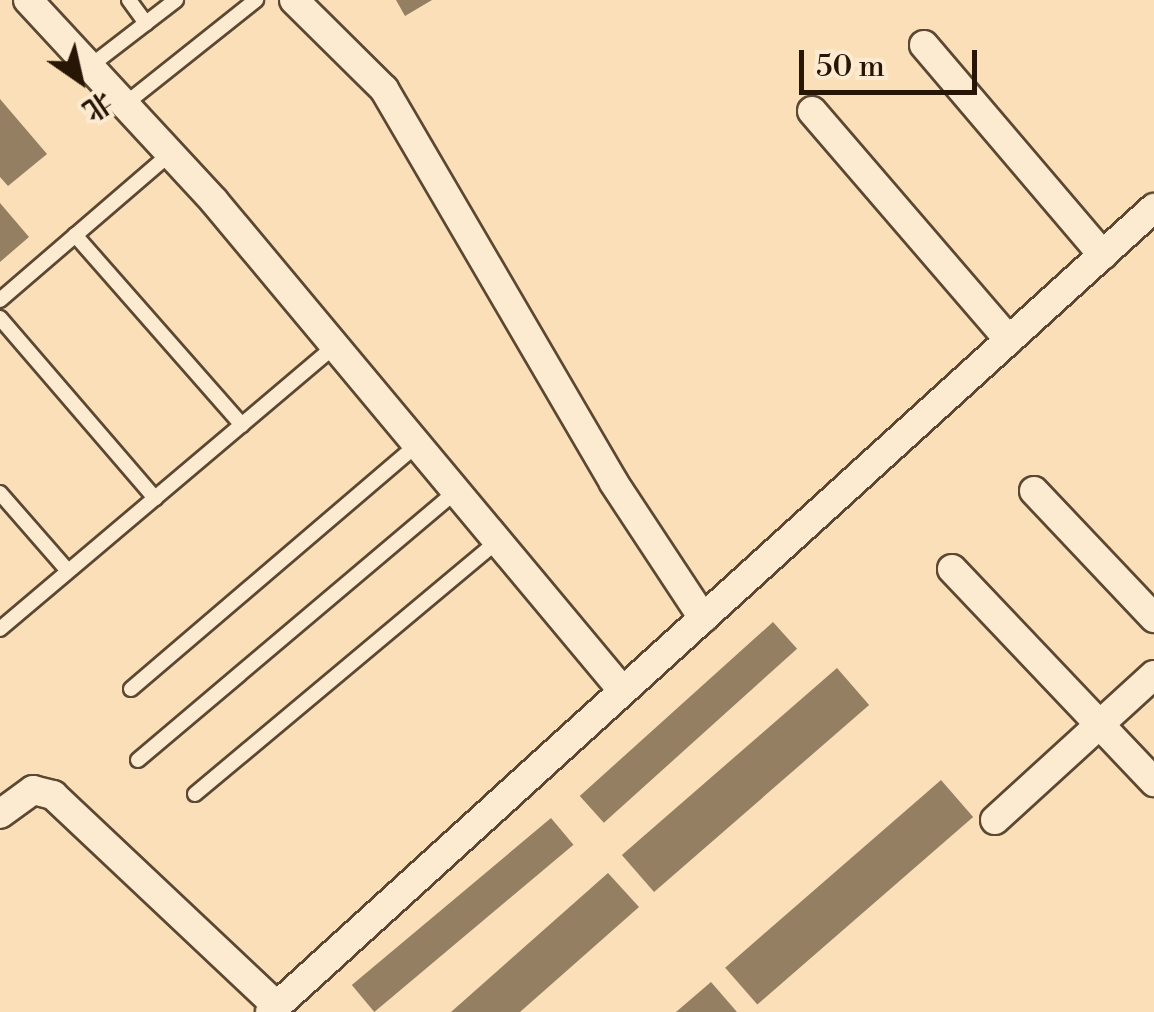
<!DOCTYPE html>
<html>
<head>
<meta charset="utf-8">
<style>
  body { margin:0 }
  #map { position:relative; width:1154px; height:1012px; overflow:hidden; background:#fadfb8; font-family:"Libre Bodoni","Noto Serif SC",serif }
  div>[style] { position:absolute }
  .building>* { inset:0; background:#957f63; transform-origin:0 0 }
  .roads { filter:drop-shadow(2px 0 #5c4832) drop-shadow(-2px 0 #5c4832) drop-shadow(0 2px #5c4832) drop-shadow(0 -2px #5c4832) }
  .lane>* { height:14px; margin:-7px; padding:0 7px; transform-origin:7px; border-radius:7px; background:#fcead1 }
  .street>* { height:28px; margin:-14px; padding:0 14px; transform-origin:14px; border-radius:14px; background:#fcead1 }
  span { translate:-50% -50%; white-space:nowrap; text-align:center; line-height:1.15; -webkit-text-stroke:9px #fcead1; paint-order:stroke }
  .north { position:absolute; left:30px; top:30px; width:100px; height:100px; -webkit-text-stroke:8px #fcead1; paint-order:stroke; rotate:146deg; font-size:28px; font-weight:700; line-height:40px; text-align:center; color:#271606 }
  .north::after { content:''; display:block; margin:auto; width:35px; height:45px; background:#271606; clip-path:polygon(50% 0,100% 100%,50% 72%,0 100%) }
  .scale { position:absolute; left:799px; top:50px; width:178px; height:45px; box-sizing:border-box; border:5px solid #271606; border-top:0; padding-left:12px; font-size:30px; line-height:35px; white-space:nowrap; color:#271606; -webkit-text-stroke:8px #fcead1; paint-order:stroke }
</style>
</head>
<body>
<div id="map">
  <div class="building">
    <div style="clip-path:polygon(396px 0,432px 0,405px 16px)"></div>
    <div style="clip-path:polygon(0 99px,47px 154px,8px 186px,0 177px)"></div>
    <div style="clip-path:polygon(0 203px,29px 237px,0 262px)"></div>
    <div style="left:773px;top:622px;width:36px;height:260px;rotate:48deg"></div>
    <div style="left:837px;top:668px;width:49px;height:285px;rotate:49deg"></div>
    <div style="left:941px;top:780px;width:49px;height:286px;rotate:49deg"></div>
    <div style="left:551px;top:818px;width:35px;height:260px;rotate:50deg"></div>
    <div style="clip-path:polygon(608px 873px,639px 907px,520px 1012px,451px 1012px)"></div>
    <div style="clip-path:polygon(711px 982px,737px 1012px,676px 1012px)"></div>
  </div>
  <div class="roads">
    <div class="lane">
      <div style="left:129px;top:0;width:29px;rotate:54deg"></div>
      <div style="left:89px;top:67px;width:110px;rotate:-37.6deg"></div>
      <div style="left:124px;top:105px;width:169px;rotate:-38.5deg"></div>
      <div style="left:75px;top:235px;width:253px;rotate:48.7deg"></div>
      <div style="left:0;top:300px;width:224px;rotate:-40.7deg"></div>
      <div style="left:0;top:318px;width:238px;rotate:49.3deg"></div>
      <div style="left:0;top:493px;width:103px;rotate:48.9deg"></div>
      <div style="left:0;top:629px;width:437px;rotate:-40.2deg"></div>
      <div style="left:131px;top:689px;width:372px;rotate:-40.5deg"></div>
      <div style="left:138px;top:760px;width:412px;rotate:-40.2deg"></div>
      <div style="left:195px;top:794px;width:390px;rotate:-39.9deg"></div>
    </div>
    <div class="street">
      <div style="left:28px;top:0;width:274px;rotate:47.2deg"></div>
      <div style="left:214px;top:201px;width:637px;rotate:50.16deg"></div>
      <div style="left:294px;top:0;width:127px;rotate:44.7deg"></div>
      <div style="left:384px;top:89px;width:456px;rotate:59.7deg"></div>
      <div style="left:614px;top:483px;width:162px;rotate:56.6deg"></div>
      <div style="left:924px;top:45px;width:276px;rotate:49.6deg"></div>
      <div style="left:812px;top:111px;width:302px;rotate:49.3deg"></div>
      <div style="left:1034px;top:491px;width:175px;rotate:46.6deg"></div>
      <div style="left:952px;top:569px;width:294px;rotate:46.5deg"></div>
      <div style="left:0;top:814px;width:41px;rotate:-36deg"></div>
      <div style="left:33px;top:790px;width:21px;rotate:14deg"></div>
      <div style="left:53px;top:795px;width:308px;rotate:43.3deg"></div>
      <div style="left:995px;top:820px;width:215px;rotate:-42.4deg"></div>
      <div style="left:270px;top:1012px;width:1195px;rotate:-42.29deg"></div>
    </div>
  </div>
  <div class="north">北</div>
  <div class="scale">50 m</div>
</div>
</body>
</html>
